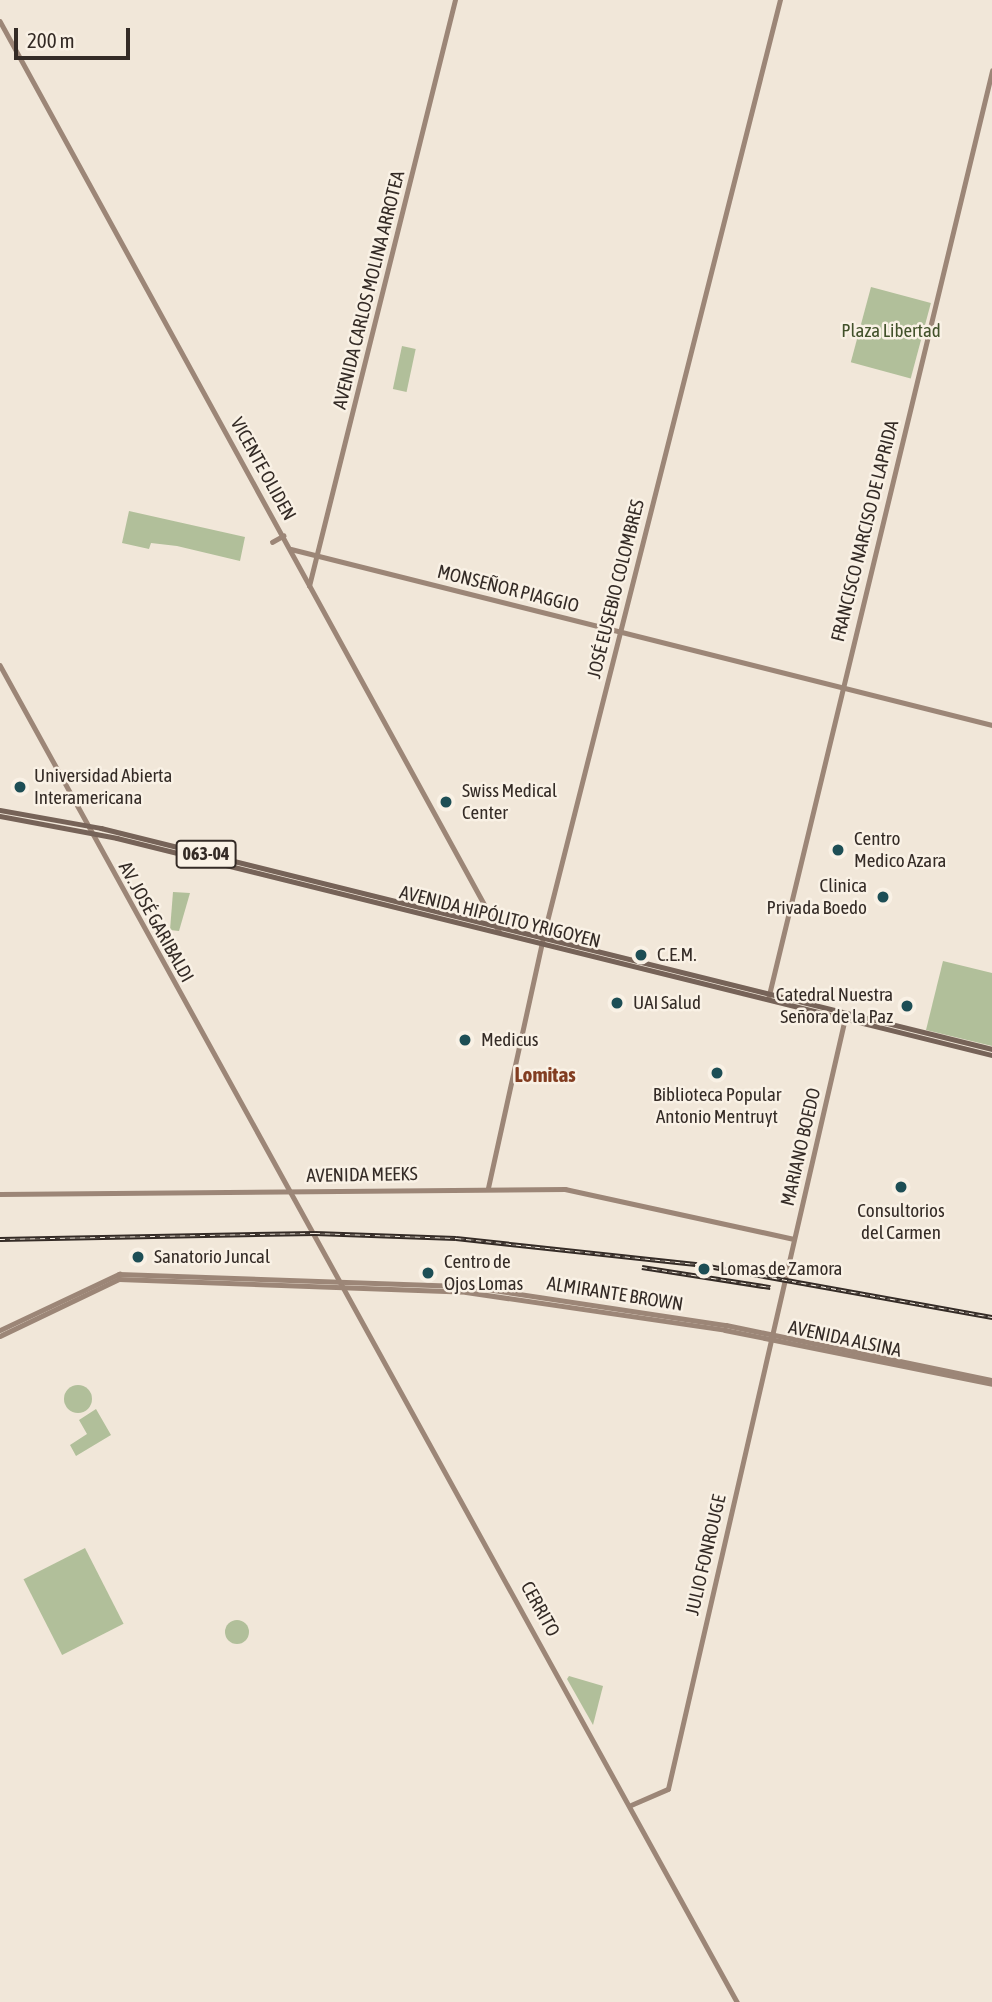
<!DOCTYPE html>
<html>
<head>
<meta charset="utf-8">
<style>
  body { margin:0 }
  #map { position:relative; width:992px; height:2002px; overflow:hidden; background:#f1e7d9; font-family:"Asap Condensed",sans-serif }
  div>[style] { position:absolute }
  .green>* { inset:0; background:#b1bf9a; transform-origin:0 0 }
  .round { border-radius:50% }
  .secondary>* { height:4.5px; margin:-2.25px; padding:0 2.25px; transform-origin:2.25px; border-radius:2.25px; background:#9c8677 }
  .primary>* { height:4.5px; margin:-2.25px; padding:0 2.25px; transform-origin:2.25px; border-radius:2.25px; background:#766358 }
  .rail>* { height:4.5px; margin-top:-2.25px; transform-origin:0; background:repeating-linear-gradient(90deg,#f9f1e5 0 5px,#342b26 0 10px); box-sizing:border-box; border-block:2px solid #342b26 }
  .dots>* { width:19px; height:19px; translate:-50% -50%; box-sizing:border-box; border:4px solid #f9f1e5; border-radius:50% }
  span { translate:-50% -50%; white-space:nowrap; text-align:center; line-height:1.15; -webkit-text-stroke:5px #f9f1e5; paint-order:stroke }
  .shield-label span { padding:2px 5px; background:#f9f1e5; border:2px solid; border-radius:5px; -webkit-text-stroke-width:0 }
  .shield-label { font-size:18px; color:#342b26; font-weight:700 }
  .street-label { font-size:19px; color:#342b26 }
  .park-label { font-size:19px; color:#42522b }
  .poi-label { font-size:19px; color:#342b26 }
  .left { translate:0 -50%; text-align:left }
  .right { translate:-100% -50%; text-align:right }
  .neighbourhood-label { font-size:21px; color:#823d21; font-weight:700 }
  .scale { position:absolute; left:14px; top:28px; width:116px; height:32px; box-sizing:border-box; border:4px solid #342b26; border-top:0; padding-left:9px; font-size:21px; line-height:24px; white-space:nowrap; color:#342b26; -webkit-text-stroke:5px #f9f1e5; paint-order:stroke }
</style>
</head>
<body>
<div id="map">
  <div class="green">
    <div style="left:871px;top:287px;width:62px;height:78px;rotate:15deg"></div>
    <div style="left:402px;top:346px;width:14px;height:44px;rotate:12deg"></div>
    <div style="clip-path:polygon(129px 511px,245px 537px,240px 561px,177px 546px,151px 543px,149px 549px,122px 543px)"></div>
    <div style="clip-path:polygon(173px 892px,190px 893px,179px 931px,170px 930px)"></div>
    <div style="clip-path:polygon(943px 961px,992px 973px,992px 1046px,926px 1030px)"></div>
    <div class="round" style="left:64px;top:1385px;width:28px;height:28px"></div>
    <div style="clip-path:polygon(96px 1409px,111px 1435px,76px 1456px,70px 1445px,87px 1434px,79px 1420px)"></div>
    <div style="left:85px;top:1548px;width:85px;height:69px;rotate:63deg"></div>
    <div class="round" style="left:225px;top:1620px;width:24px;height:24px"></div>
    <div style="clip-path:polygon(569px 1676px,603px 1686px,593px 1725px,567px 1679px)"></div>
  </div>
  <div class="secondary">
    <div style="left:0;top:21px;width:1038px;rotate:61.26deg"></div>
    <div style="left:272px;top:542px;width:13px;rotate:-29deg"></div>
    <div style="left:291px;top:549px;width:723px;rotate:14.09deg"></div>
    <div style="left:309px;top:586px;width:604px;rotate:-76.01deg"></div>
    <div style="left:0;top:665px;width:1527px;rotate:61.13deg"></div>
    <div style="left:768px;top:999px;width:955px;rotate:-76.43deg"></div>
    <div style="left:488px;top:1188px;width:257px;rotate:-77.6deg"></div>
    <div style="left:543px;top:937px;width:967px;rotate:-75.81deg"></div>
    <div style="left:0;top:1194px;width:565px;rotate:-0.51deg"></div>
    <div style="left:565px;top:1189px;width:234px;rotate:12.3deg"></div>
    <div style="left:0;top:1330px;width:132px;rotate:-25.2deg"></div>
    <div style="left:119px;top:1274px;width:348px;rotate:2deg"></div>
    <div style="left:467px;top:1286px;width:262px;rotate:8.6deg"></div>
    <div style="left:726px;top:1325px;width:272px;rotate:11.7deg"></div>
    <div style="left:0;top:1336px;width:132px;rotate:-25.6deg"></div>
    <div style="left:119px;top:1279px;width:347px;rotate:2.1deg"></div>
    <div style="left:466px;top:1292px;width:262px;rotate:8.3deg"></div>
    <div style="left:725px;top:1330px;width:272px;rotate:11.4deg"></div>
    <div style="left:631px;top:1805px;width:40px;rotate:-23.4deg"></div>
    <div style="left:668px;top:1789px;width:791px;rotate:-77.07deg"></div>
  </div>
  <div class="primary">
    <div style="left:0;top:810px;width:103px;rotate:10.1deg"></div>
    <div style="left:101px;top:828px;width:918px;rotate:13.93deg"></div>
    <div style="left:0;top:816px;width:119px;rotate:10.6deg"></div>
    <div style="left:117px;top:838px;width:902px;rotate:13.93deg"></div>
  </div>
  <div class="rail">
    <div style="left:0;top:1239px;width:315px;rotate:-1.1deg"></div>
    <div style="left:315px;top:1233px;width:141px;rotate:2deg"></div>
    <div style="left:456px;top:1238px;width:248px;rotate:6.2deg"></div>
    <div style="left:703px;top:1265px;width:294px;rotate:10.2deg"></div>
    <div style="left:642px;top:1267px;width:130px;rotate:8.9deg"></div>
  </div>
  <div class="dots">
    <div style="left:20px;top:787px;background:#1d4e55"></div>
    <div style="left:446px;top:802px;background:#1d4e55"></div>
    <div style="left:838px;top:850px;background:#1d4e55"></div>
    <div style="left:883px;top:897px;background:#1d4e55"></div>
    <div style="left:641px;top:955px;background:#1d4e55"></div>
    <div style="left:617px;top:1003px;background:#1d4e55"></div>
    <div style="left:907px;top:1006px;background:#1d4e55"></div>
    <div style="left:465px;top:1040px;background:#1d4e55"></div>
    <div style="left:717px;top:1073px;background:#1d4e55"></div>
    <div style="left:901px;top:1187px;background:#1d4e55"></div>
    <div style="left:138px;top:1257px;background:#1d4e55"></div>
    <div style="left:704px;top:1269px;background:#1d4e55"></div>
    <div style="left:428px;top:1273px;background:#1d4e55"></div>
  </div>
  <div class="shield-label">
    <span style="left:206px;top:854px">063-04</span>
  </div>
  <div class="street-label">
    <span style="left:369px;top:290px;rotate:-76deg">AVENIDA CARLOS MOLINA ARROTEA</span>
    <span style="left:263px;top:469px;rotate:61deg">VICENTE OLIDEN</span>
    <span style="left:865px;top:531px;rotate:-76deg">FRANCISCO NARCISO DE LAPRIDA</span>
    <span style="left:508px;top:589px;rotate:14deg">MONSEÑOR PIAGGIO</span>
    <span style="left:616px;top:589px;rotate:-76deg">JOSÉ EUSEBIO COLOMBRES</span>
    <span style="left:500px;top:917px;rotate:14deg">AVENIDA HIPÓLITO YRIGOYEN</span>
    <span style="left:156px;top:922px;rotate:61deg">AV. JOSÉ GARIBALDI</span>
    <span style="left:801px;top:1147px;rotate:-77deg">MARIANO BOEDO</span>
    <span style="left:362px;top:1175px;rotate:-1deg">AVENIDA MEEKS</span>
    <span style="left:615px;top:1294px;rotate:9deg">ALMIRANTE BROWN</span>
    <span style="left:845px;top:1339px;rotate:12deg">AVENIDA ALSINA</span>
    <span style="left:706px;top:1555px;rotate:-77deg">JULIO FONROUGE</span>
    <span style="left:540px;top:1609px;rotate:61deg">CERRITO</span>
  </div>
  <div class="park-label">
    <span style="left:891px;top:331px">Plaza Libertad</span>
  </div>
  <div class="poi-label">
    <span class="left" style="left:34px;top:787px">Universidad Abierta<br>Interamericana</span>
    <span class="left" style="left:462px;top:802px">Swiss Medical<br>Center</span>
    <span class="left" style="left:854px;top:850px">Centro<br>Medico Azara</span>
    <span class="right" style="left:867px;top:897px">Clinica<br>Privada Boedo</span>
    <span class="left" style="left:657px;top:955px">C.E.M.</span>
    <span class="right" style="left:893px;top:1006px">Catedral Nuestra<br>Señora de la Paz</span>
    <span class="left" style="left:633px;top:1003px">UAI Salud</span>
    <span class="left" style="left:481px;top:1040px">Medicus</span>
    <span style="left:717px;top:1106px">Biblioteca Popular<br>Antonio Mentruyt</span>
    <span style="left:901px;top:1222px">Consultorios<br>del Carmen</span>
    <span class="left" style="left:154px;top:1257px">Sanatorio Juncal</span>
    <span class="left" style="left:444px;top:1273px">Centro de<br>Ojos Lomas</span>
    <span class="left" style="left:720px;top:1269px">Lomas de Zamora</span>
  </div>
  <div class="neighbourhood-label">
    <span style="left:545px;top:1074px">Lomitas</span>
  </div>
  <div class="scale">200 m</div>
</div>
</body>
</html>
